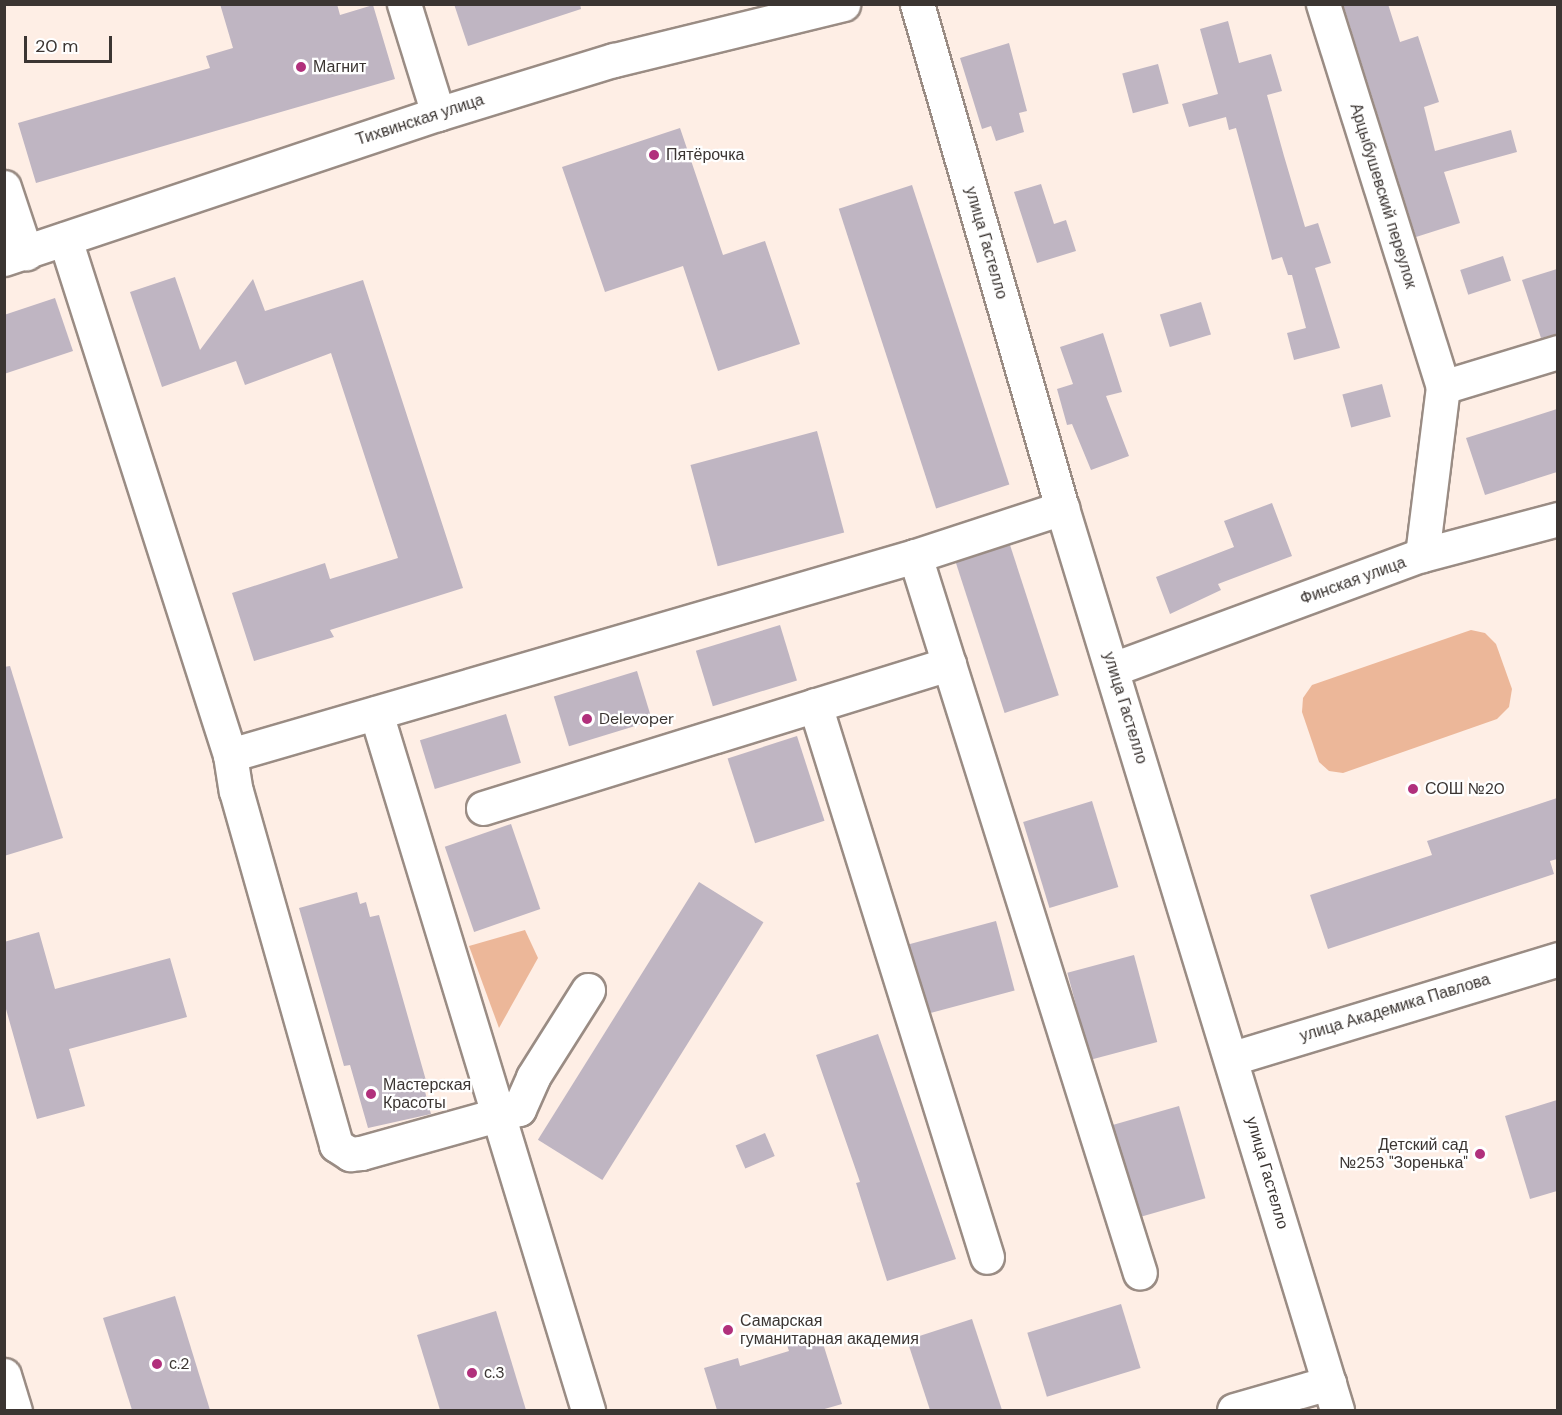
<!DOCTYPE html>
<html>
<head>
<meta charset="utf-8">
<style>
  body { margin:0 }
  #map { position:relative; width:1562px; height:1415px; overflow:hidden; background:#feeee5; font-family:"DM Sans",sans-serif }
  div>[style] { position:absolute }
  .green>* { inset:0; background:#ecb799 }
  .building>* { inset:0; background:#bfb5c2; transform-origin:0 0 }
  .roads { filter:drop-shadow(2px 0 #9a8c84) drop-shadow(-2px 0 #9a8c84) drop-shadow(0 2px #9a8c84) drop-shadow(0 -2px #9a8c84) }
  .minor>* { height:33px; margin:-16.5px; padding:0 16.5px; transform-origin:16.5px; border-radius:16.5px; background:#fff }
  .major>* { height:33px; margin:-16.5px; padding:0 16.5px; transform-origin:16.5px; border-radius:16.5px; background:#fff }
  .dots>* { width:16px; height:16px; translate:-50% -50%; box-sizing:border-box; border:3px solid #fff; border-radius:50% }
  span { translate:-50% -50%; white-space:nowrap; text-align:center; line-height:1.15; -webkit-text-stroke:4.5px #fff; paint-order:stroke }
  .poi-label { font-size:16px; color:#3b3532 }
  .left { translate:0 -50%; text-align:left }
  .right { translate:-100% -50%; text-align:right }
  .street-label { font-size:16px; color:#3b3532 }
  .frame { position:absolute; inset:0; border:6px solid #3b3532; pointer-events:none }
  .scale { position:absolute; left:24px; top:36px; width:88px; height:27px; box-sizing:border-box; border:3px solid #3b3532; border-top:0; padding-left:8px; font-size:18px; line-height:21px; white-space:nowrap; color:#3b3532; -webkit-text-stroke:4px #fff; paint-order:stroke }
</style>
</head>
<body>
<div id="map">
  <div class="green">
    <div style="clip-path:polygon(1471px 630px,1485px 633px,1496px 644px,1512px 689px,1509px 707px,1497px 719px,1343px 773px,1329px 771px,1319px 762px,1302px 712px,1303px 698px,1312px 685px)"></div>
    <div style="clip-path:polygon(525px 930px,538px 958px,499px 1028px,469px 946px)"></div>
  </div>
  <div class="building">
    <div style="clip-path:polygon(220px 4px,337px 4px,340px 15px,373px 5px,395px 79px,36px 183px,18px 123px,210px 68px,206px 56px,233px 48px)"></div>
    <div style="clip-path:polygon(454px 4px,580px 4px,581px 9px,468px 46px)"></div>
    <div style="clip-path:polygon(1343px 4px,1388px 4px,1400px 42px,1418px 36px,1439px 102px,1424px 107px,1435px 151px,1511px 130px,1517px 152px,1444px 172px,1460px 223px,1416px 237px)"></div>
    <div style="clip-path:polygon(1228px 21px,1239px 63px,1271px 54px,1282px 91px,1267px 95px,1284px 156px,1305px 227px,1318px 223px,1331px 263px,1315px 268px,1340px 348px,1294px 360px,1287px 333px,1306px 328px,1292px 275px,1288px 275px,1282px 257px,1272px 260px,1236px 128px,1229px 130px,1226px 117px,1189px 127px,1182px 104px,1218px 94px,1200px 29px)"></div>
    <div style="clip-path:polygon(1009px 43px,1027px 111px,1019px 113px,1024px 132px,996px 141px,991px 126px,982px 129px,960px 58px)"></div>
    <div style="left:1158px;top:64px;width:41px;height:37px;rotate:75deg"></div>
    <div style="clip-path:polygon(680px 128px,723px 255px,765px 241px,800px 344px,718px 371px,683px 266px,605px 292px,562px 167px)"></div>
    <div style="clip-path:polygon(1041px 184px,1054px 224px,1066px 220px,1076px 251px,1037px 263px,1014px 192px)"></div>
    <div style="left:912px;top:185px;width:315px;height:77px;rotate:72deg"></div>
    <div style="left:1503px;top:256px;width:26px;height:45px;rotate:72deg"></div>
    <div style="clip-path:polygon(1557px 269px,1557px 334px,1541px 338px,1522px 280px)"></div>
    <div style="clip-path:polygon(175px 277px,200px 350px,253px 279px,265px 311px,363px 280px,463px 588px,330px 630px,334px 637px,254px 661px,232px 593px,325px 563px,330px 579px,398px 558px,331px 353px,245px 385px,236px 361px,162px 387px,130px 292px)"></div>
    <div style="clip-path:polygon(55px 298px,73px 351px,4px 374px,4px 315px)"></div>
    <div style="left:1201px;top:302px;width:34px;height:43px;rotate:73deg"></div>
    <div style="clip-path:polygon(1103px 333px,1122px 392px,1106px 396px,1129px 456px,1091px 470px,1072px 424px,1067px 425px,1057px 389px,1073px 384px,1060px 347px)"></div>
    <div style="left:1382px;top:384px;width:34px;height:41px;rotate:75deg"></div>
    <div style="clip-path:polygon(1557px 409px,1557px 472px,1485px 495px,1466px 438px)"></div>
    <div style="left:817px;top:431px;width:105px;height:131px;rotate:75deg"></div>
    <div style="clip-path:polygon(1272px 503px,1292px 556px,1218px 584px,1221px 590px,1170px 614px,1156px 577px,1234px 547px,1224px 521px)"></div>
    <div style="left:1010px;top:545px;width:158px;height:57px;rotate:72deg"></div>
    <div style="left:780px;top:625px;width:58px;height:88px;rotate:73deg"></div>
    <div style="clip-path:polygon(10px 666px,63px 838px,4px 856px,4px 667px)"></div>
    <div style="left:637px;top:671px;width:52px;height:87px;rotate:73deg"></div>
    <div style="left:506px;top:714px;width:51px;height:90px;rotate:73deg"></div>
    <div style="left:797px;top:736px;width:89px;height:73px;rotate:72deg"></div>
    <div style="clip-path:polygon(1557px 798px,1557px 859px,1550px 861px,1554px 874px,1328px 949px,1310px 895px,1432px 855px,1427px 841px)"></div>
    <div style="left:1092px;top:801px;width:90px;height:72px;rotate:73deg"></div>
    <div style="left:511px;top:824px;width:90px;height:70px;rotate:71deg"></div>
    <div style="left:699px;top:882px;width:76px;height:304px;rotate:32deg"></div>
    <div style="clip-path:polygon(357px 892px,360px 904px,366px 902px,370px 917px,379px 915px,427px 1084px,423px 1084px,431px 1114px,368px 1128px,350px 1065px,344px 1066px,299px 908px)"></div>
    <div style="left:996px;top:921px;width:72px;height:90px;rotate:75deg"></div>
    <div style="clip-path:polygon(39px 932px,55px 989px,170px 958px,187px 1017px,69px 1049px,85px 1106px,37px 1119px,4px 1002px,4px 942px)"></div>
    <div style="left:1134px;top:955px;width:90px;height:69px;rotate:75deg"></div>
    <div style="clip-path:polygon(878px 1034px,956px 1259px,887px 1281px,856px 1183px,860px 1182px,816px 1055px)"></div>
    <div style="clip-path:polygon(1557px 1100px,1557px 1191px,1530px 1199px,1505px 1116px)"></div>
    <div style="left:1179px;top:1106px;width:96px;height:69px;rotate:74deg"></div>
    <div style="left:765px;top:1133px;width:25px;height:32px;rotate:67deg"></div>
    <div style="clip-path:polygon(175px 1296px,210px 1410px,132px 1410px,103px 1318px)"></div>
    <div style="left:1121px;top:1304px;width:67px;height:98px;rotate:73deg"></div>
    <div style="clip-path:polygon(496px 1311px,526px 1410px,440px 1410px,417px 1335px)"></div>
    <div style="clip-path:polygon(972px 1319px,1002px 1410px,930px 1410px,907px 1340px)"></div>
    <div style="clip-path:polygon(820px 1334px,842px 1404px,821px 1410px,717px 1410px,704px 1368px,738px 1358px,740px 1366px,789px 1351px,787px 1345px)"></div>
  </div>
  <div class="roads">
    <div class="minor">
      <div style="left:404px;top:4px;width:115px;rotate:72.8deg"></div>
      <div style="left:917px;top:4px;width:524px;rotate:73.95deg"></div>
      <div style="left:1062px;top:508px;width:943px;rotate:73.04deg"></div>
      <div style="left:1323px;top:4px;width:401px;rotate:72.6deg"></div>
      <div style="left:4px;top:187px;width:70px;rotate:71.6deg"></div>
      <div style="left:65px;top:239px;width:542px;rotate:72.27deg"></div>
      <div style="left:230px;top:755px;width:36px;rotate:81deg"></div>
      <div style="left:236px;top:791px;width:368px;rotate:74.2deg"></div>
      <div style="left:336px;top:1145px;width:17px;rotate:33deg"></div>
      <div style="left:350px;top:1154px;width:11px;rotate:-5deg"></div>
      <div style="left:361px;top:1153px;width:164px;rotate:-15.6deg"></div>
      <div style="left:519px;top:1109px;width:35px;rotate:-66deg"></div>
      <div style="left:533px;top:1077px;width:103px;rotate:-57.7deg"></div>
      <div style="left:4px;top:259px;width:458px;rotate:-18.5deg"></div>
      <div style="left:438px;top:114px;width:184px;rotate:-17.1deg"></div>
      <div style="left:614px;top:60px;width:236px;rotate:-13.7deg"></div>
      <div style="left:1422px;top:555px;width:141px;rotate:-14.8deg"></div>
      <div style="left:915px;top:556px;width:751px;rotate:72.58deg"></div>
      <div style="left:1113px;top:669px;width:329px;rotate:-20.3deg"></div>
      <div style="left:1422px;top:555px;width:169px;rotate:-82.9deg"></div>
      <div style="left:1443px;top:387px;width:120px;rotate:-16.9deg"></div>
      <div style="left:815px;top:705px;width:578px;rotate:72.69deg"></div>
      <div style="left:376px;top:713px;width:729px;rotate:73.08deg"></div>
      <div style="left:230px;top:755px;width:713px;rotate:-16.2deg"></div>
      <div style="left:915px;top:556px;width:155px;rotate:-18.1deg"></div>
      <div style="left:483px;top:808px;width:488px;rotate:-17.2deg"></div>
      <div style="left:1233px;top:1058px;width:340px;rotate:-16.9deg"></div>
      <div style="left:1234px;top:1410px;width:99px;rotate:-15.9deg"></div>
    </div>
    <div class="major">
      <div style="left:4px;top:1375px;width:37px;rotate:73deg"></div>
    </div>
  </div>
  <div class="dots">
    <div style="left:301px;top:67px;background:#b1307c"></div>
    <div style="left:654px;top:155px;background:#b1307c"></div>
    <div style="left:587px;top:719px;background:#b1307c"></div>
    <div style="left:1413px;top:789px;background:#b1307c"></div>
    <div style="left:371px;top:1094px;background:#b1307c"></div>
    <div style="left:1480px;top:1154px;background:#b1307c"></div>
    <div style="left:728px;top:1330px;background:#b1307c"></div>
    <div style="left:157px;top:1364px;background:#b1307c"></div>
    <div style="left:472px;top:1373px;background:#b1307c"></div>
  </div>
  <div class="poi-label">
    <span class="left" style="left:313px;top:67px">Магнит</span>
    <span class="left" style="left:666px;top:155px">Пятёрочка</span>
    <span class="left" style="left:599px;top:719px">Delevoper</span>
    <span class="left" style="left:1425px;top:789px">СОШ №20</span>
    <span class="left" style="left:383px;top:1094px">Мастерская<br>Красоты</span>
    <span class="right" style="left:1468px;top:1154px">Детский сад<br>№253 "Зоренька"</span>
    <span class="left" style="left:740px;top:1330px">Самарская<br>гуманитарная академия</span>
    <span class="left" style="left:169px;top:1364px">с.2</span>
    <span class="left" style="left:484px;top:1373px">с.3</span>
  </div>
  <div class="street-label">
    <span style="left:420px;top:120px;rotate:-18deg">Тихвинская улица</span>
    <span style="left:1383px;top:196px;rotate:73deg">Арцыбушевский переулок</span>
    <span style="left:986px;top:243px;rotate:74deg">улица Гастелло</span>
    <span style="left:1353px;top:581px;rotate:-20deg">Финская улица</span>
    <span style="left:1125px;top:708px;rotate:73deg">улица Гастелло</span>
    <span style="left:1395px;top:1008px;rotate:-17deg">улица Академика Павлова</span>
    <span style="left:1267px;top:1173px;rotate:74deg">улица Гастелло</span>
  </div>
  <div class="frame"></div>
  <div class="scale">20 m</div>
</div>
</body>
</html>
